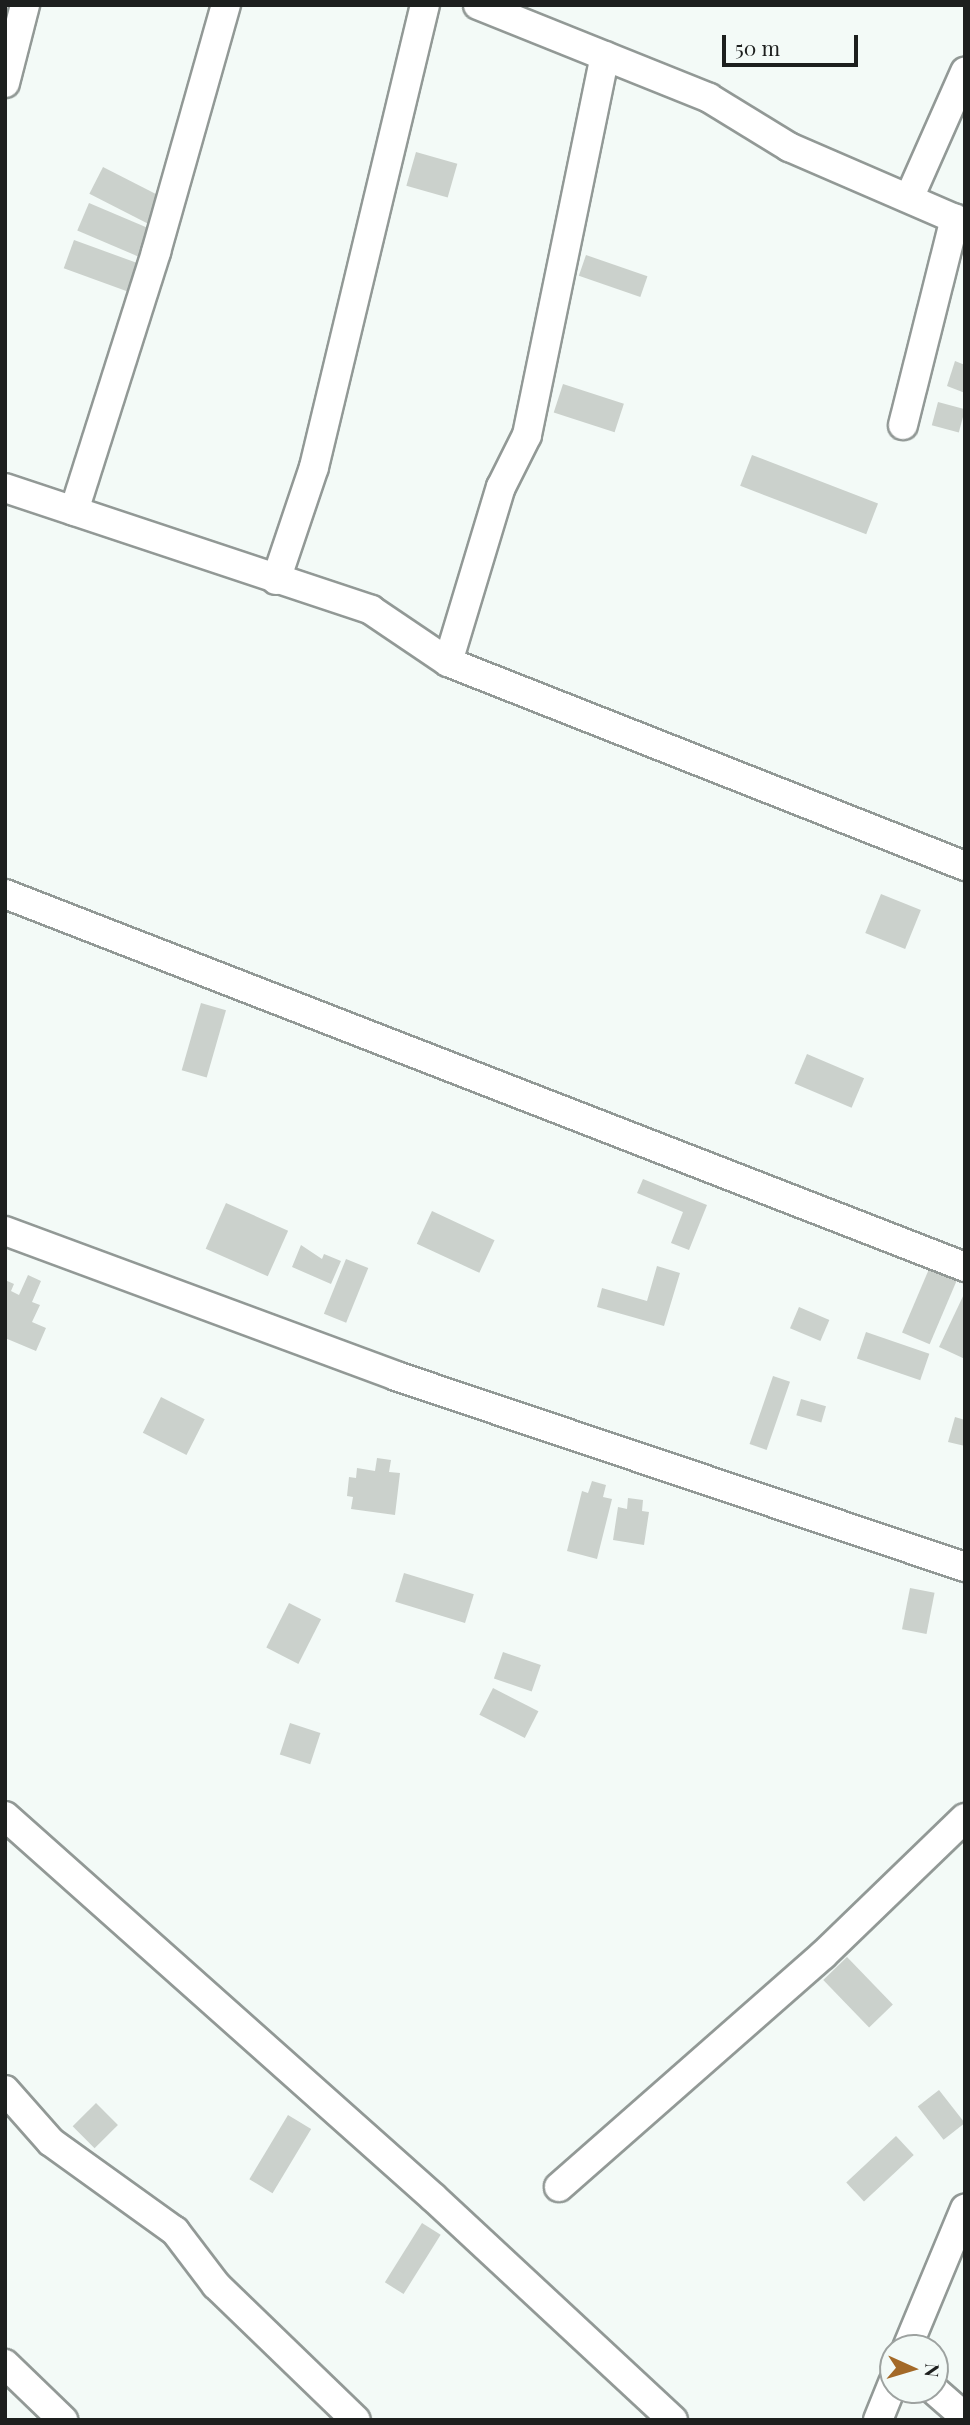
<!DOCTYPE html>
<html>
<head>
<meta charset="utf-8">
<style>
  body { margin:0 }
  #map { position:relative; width:970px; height:2425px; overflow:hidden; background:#f3faf7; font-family:"Playfair Display",serif }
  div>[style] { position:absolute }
  .building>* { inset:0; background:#cbd1cc; transform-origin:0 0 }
  .roads { filter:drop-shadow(2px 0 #929996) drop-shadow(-2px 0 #929996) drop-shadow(0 2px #929996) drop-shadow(0 -2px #929996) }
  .minor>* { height:28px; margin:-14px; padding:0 14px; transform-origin:14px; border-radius:14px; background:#fff }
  span { translate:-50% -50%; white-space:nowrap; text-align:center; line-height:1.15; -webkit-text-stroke:7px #f3faf7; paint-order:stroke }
  .frame { position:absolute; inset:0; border:7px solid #1d1f1e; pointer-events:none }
  .north { position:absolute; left:879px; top:2334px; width:70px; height:70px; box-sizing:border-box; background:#f3faf7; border:2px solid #9da2a0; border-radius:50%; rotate:94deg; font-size:19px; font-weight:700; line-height:28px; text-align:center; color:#1d1f1e }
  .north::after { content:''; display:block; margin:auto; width:24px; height:32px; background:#a36928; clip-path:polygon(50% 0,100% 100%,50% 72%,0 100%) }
  .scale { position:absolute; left:722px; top:35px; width:136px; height:32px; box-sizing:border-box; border:4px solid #1d1f1e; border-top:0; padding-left:9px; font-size:21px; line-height:24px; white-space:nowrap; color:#1d1f1e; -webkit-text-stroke:5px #f3faf7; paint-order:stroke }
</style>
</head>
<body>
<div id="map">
  <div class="building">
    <div style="left:416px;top:152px;width:43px;height:35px;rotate:16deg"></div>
    <div style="left:103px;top:167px;width:72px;height:30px;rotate:27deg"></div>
    <div style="left:89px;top:203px;width:66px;height:30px;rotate:23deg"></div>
    <div style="left:74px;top:240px;width:68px;height:30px;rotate:20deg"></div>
    <div style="left:586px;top:255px;width:65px;height:22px;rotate:19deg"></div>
    <div style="clip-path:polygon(955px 361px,965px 365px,965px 393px,947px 386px)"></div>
    <div style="left:563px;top:384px;width:64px;height:30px;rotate:18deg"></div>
    <div style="left:938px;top:402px;width:28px;height:24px;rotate:15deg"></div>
    <div style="left:752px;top:455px;width:135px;height:33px;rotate:21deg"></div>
    <div style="left:881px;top:894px;width:43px;height:42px;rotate:22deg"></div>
    <div style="left:201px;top:1003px;width:26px;height:70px;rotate:16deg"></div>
    <div style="left:807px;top:1054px;width:62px;height:32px;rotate:23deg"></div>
    <div style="clip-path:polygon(643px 1179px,707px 1205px,689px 1250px,671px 1243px,683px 1212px,637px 1193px)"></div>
    <div style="left:226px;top:1203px;width:68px;height:50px;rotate:24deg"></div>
    <div style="left:432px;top:1211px;width:69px;height:36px;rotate:25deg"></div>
    <div style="clip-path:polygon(301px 1245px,322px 1259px,324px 1254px,341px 1261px,331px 1284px,292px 1267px)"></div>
    <div style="left:346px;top:1259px;width:24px;height:59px;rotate:22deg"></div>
    <div style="clip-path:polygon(657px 1266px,680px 1273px,664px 1326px,597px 1307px,602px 1288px,647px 1301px)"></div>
    <div style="left:929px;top:1269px;width:30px;height:69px;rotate:23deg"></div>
    <div style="clip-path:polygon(28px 1275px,41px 1281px,32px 1302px,40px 1305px,32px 1322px,46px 1328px,36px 1351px,5px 1338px,5px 1280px,14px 1284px,11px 1291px,19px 1295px)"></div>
    <div style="clip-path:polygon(965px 1292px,965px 1359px,939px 1347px)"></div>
    <div style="left:799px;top:1307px;width:33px;height:23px;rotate:23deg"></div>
    <div style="left:866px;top:1332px;width:67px;height:28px;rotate:19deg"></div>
    <div style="left:773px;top:1376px;width:18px;height:72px;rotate:19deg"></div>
    <div style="left:161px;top:1397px;width:49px;height:40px;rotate:27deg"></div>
    <div style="left:801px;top:1399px;width:26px;height:17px;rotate:16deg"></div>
    <div style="clip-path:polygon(955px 1417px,965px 1420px,965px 1446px,948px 1442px)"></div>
    <div style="clip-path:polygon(377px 1458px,391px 1460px,389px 1472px,400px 1473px,395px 1515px,351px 1509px,353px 1497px,347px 1496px,349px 1477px,356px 1478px,357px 1468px,375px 1471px)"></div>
    <div style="clip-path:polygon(592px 1481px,606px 1485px,603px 1497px,612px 1499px,597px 1559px,567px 1551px,582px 1491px,588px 1493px)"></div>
    <div style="clip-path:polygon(628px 1498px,643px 1500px,642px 1511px,649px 1512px,644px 1545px,613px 1540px,618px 1507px,627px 1509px)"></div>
    <div style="left:404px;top:1573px;width:73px;height:30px;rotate:17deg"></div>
    <div style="left:910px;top:1588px;width:25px;height:42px;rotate:11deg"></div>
    <div style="left:289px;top:1603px;width:36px;height:50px;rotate:27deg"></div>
    <div style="left:503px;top:1652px;width:40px;height:28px;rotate:19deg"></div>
    <div style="left:493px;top:1688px;width:51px;height:30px;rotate:27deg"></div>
    <div style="left:290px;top:1723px;width:32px;height:33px;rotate:18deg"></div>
    <div style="left:847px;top:1957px;width:66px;height:33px;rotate:46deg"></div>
    <div style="left:939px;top:2090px;width:42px;height:27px;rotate:52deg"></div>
    <div style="left:96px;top:2103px;width:31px;height:33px;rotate:45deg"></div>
    <div style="left:288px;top:2115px;width:27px;height:75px;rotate:31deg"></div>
    <div style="left:896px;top:2136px;width:26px;height:68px;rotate:47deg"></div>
    <div style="left:422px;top:2223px;width:22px;height:70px;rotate:32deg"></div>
  </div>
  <div class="roads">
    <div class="minor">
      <div style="left:478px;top:5px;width:249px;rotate:21.9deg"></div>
      <div style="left:709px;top:98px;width:94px;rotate:31.5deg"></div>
      <div style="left:789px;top:147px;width:192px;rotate:23.4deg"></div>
      <div style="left:5px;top:83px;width:81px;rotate:-75.6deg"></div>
      <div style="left:910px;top:196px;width:136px;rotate:-66.1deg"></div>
      <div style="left:903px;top:425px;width:213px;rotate:-75.9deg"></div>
      <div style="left:5px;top:488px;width:386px;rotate:18.4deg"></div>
      <div style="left:371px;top:610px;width:93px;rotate:34deg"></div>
      <div style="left:448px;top:662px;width:556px;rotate:21.53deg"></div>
      <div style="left:74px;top:511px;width:272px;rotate:-72.4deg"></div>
      <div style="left:156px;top:252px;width:257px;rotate:-74.2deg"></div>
      <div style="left:276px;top:580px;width:119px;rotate:-71.4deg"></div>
      <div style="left:314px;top:467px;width:475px;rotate:-76.5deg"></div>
      <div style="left:448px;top:662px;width:183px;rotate:-73.2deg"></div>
      <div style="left:501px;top:487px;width:58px;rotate:-63.4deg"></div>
      <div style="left:527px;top:435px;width:387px;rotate:-78.4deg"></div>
      <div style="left:5px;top:894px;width:1030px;rotate:21.23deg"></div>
      <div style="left:5px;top:1231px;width:417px;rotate:20.3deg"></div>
      <div style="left:396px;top:1376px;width:600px;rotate:18.56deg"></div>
      <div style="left:5px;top:1816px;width:574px;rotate:41.68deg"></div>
      <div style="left:434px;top:2198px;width:326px;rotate:42.9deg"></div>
      <div style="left:5px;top:2090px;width:69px;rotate:48.5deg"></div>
      <div style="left:51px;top:2142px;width:153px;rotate:35.7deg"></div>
      <div style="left:175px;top:2231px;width:68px;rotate:52.8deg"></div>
      <div style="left:216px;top:2285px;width:194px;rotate:44deg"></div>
      <div style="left:559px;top:2187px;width:351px;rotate:-41.3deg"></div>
      <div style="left:823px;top:1955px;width:197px;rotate:-44deg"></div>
      <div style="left:907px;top:2348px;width:151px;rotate:-67.4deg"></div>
      <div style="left:5px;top:2364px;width:81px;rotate:44deg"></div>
      <div style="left:934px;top:2390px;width:41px;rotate:41.1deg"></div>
      <div style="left:878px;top:2420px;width:40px;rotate:-68deg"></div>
    </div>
  </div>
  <div class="frame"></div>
  <div class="north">N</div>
  <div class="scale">50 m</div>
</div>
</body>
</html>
